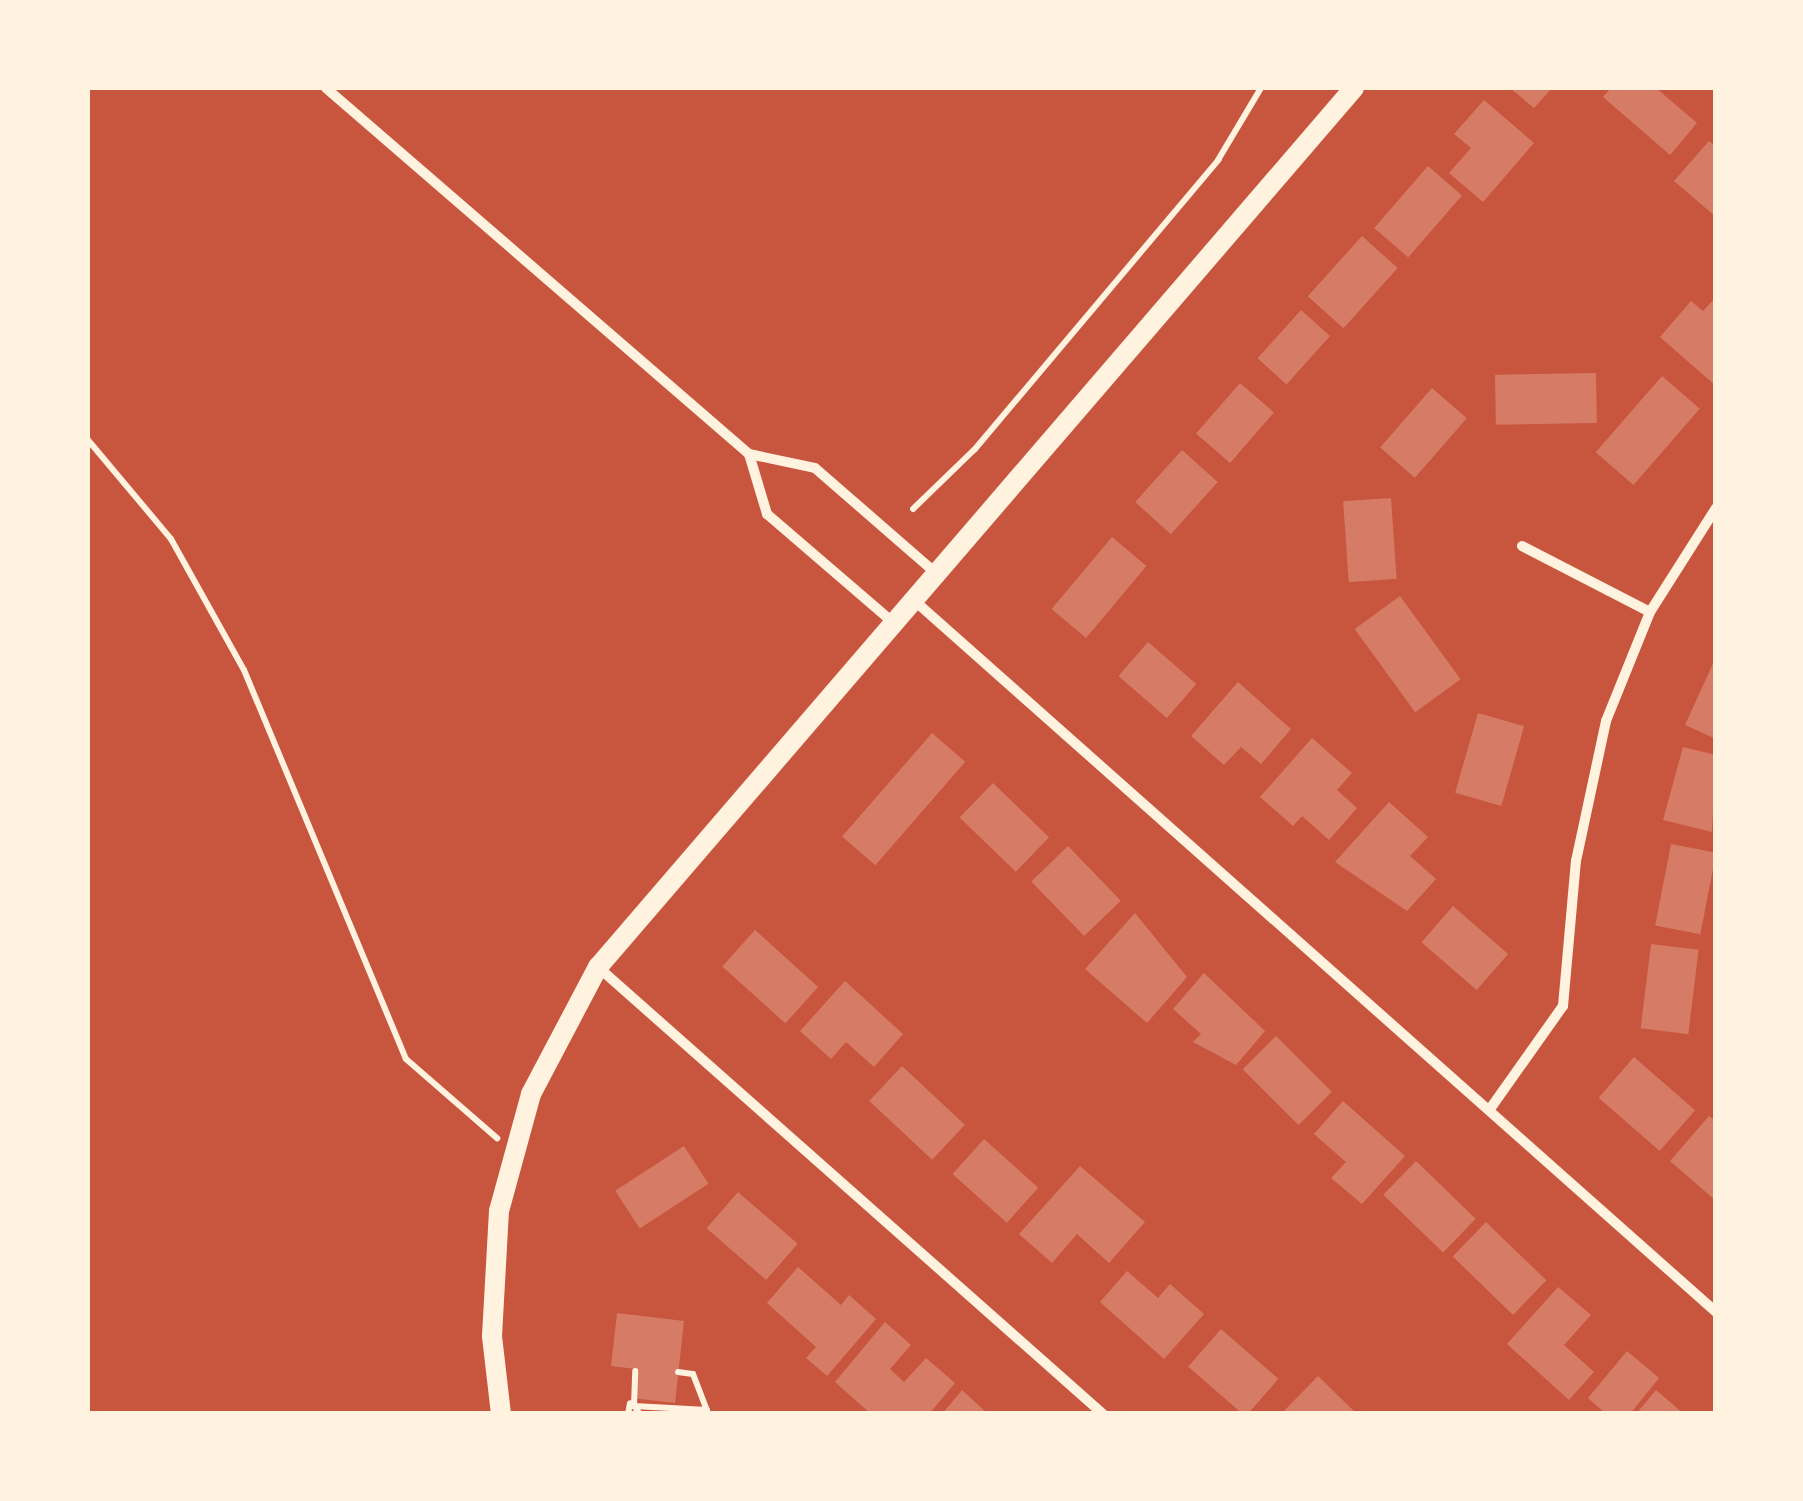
<!DOCTYPE html>
<html>
<head>
<meta charset="utf-8">
<style>
  body { margin:0 }
  #map { position:relative; width:1803px; height:1501px; overflow:hidden; background:#c8553d; font-family:"Titillium Web",sans-serif }
  div>[style] { position:absolute }
  .building>* { inset:0; background:#d67c66; transform-origin:0 0 }
  .path>* { height:6px; margin:-3px; padding:0 3px; transform-origin:3px; border-radius:3px; background:#fff3e0 }
  .minor>* { height:10px; margin:-5px; padding:0 5px; transform-origin:5px; border-radius:5px; background:#fff3e0 }
  .secondary>* { height:20px; margin:-10px; padding:0 10px; transform-origin:10px; border-radius:10px; background:#fff3e0 }
  span { translate:-50% -50%; white-space:nowrap; text-align:center; line-height:1.15; -webkit-text-stroke:10px #fff3e0; paint-order:stroke }
  .frame { position:absolute; inset:0; border:90px solid #fff3e0; pointer-events:none }
</style>
</head>
<body>
<div id="map">
  <div class="building">
    <div style="clip-path:polygon(1510px 88px,1552px 88px,1534px 108px)"></div>
    <div style="clip-path:polygon(1611px 88px,1656px 88px,1697px 123px,1670px 155px,1603px 97px)"></div>
    <div style="clip-path:polygon(1484px 100px,1534px 143px,1483px 202px,1449px 173px,1471px 148px,1454px 134px)"></div>
    <div style="clip-path:polygon(1709px 141px,1716px 147px,1716px 217px,1674px 181px)"></div>
    <div style="left:1428px;top:166px;width:45px;height:82px;rotate:41deg"></div>
    <div style="left:1362px;top:236px;width:48px;height:81px;rotate:42deg"></div>
    <div style="clip-path:polygon(1716px 297px,1716px 386px,1660px 337px,1691px 301px,1703px 311px)"></div>
    <div style="left:1301px;top:310px;width:39px;height:65px;rotate:42deg"></div>
    <div style="left:1596px;top:373px;width:50px;height:101px;rotate:89deg"></div>
    <div style="left:1662px;top:376px;width:50px;height:101px;rotate:41deg"></div>
    <div style="left:1240px;top:383px;width:45px;height:67px;rotate:41deg"></div>
    <div style="left:1432px;top:388px;width:46px;height:79px;rotate:41deg"></div>
    <div style="left:1182px;top:450px;width:48px;height:70px;rotate:42deg"></div>
    <div style="left:1391px;top:498px;width:81px;height:48px;rotate:86deg"></div>
    <div style="left:1112px;top:537px;width:45px;height:94px;rotate:40deg"></div>
    <div style="left:1400px;top:596px;width:103px;height:56px;rotate:54deg"></div>
    <div style="left:1148px;top:642px;width:64px;height:45px;rotate:41deg"></div>
    <div style="clip-path:polygon(1716px 657px,1716px 739px,1685px 725px)"></div>
    <div style="clip-path:polygon(1238px 682px,1291px 729px,1261px 764px,1241px 747px,1224px 765px,1191px 736px)"></div>
    <div style="left:1478px;top:713px;width:48px;height:83px;rotate:16deg"></div>
    <div style="left:932px;top:733px;width:44px;height:137px;rotate:41deg"></div>
    <div style="clip-path:polygon(1312px 738px,1352px 773px,1337px 790px,1357px 808px,1329px 840px,1302px 816px,1293px 826px,1260px 797px)"></div>
    <div style="clip-path:polygon(1683px 747px,1716px 755px,1712px 832px,1663px 820px)"></div>
    <div style="left:993px;top:783px;width:78px;height:48px;rotate:44deg"></div>
    <div style="clip-path:polygon(1389px 802px,1428px 837px,1410px 856px,1436px 879px,1407px 911px,1335px 862px)"></div>
    <div style="left:1671px;top:844px;width:46px;height:83px;rotate:11deg"></div>
    <div style="left:1068px;top:846px;width:76px;height:51px;rotate:46deg"></div>
    <div style="left:1453px;top:906px;width:73px;height:48px;rotate:41deg"></div>
    <div style="clip-path:polygon(1135px 913px,1187px 977px,1147px 1023px,1085px 969px)"></div>
    <div style="left:755px;top:930px;width:85px;height:49px;rotate:42deg"></div>
    <div style="left:1651px;top:944px;width:48px;height:85px;rotate:7deg"></div>
    <div style="clip-path:polygon(1204px 973px,1265px 1031px,1236px 1065px,1193px 1042px,1201px 1034px,1173px 1009px)"></div>
    <div style="clip-path:polygon(845px 981px,903px 1034px,874px 1067px,846px 1042px,831px 1059px,800px 1031px)"></div>
    <div style="left:1276px;top:1036px;width:79px;height:47px;rotate:45deg"></div>
    <div style="left:1634px;top:1057px;width:81px;height:54px;rotate:41deg"></div>
    <div style="left:902px;top:1066px;width:86px;height:48px;rotate:43deg"></div>
    <div style="clip-path:polygon(1343px 1101px,1405px 1156px,1362px 1204px,1331px 1178px,1346px 1162px,1314px 1134px)"></div>
    <div style="clip-path:polygon(1709px 1116px,1716px 1121px,1716px 1201px,1670px 1161px)"></div>
    <div style="left:984px;top:1139px;width:73px;height:47px;rotate:42deg"></div>
    <div style="left:684px;top:1146px;width:45px;height:82px;rotate:57deg"></div>
    <div style="left:1416px;top:1161px;width:83px;height:47px;rotate:44deg"></div>
    <div style="clip-path:polygon(1080px 1166px,1145px 1222px,1109px 1263px,1077px 1234px,1052px 1263px,1019px 1234px)"></div>
    <div style="left:738px;top:1192px;width:79px;height:48px;rotate:41deg"></div>
    <div style="left:1486px;top:1222px;width:84px;height:48px;rotate:44deg"></div>
    <div style="clip-path:polygon(798px 1267px,841px 1305px,849px 1295px,876px 1319px,827px 1376px,806px 1358px,816px 1347px,767px 1303px)"></div>
    <div style="clip-path:polygon(1127px 1271px,1158px 1298px,1170px 1284px,1204px 1314px,1164px 1359px,1100px 1302px)"></div>
    <div style="clip-path:polygon(1558px 1287px,1591px 1315px,1564px 1345px,1594px 1372px,1569px 1400px,1507px 1344px)"></div>
    <div style="clip-path:polygon(617px 1313px,684px 1321px,675px 1403px,632px 1398px,636px 1369px,611px 1366px)"></div>
    <div style="clip-path:polygon(885px 1322px,911px 1345px,890px 1369px,904px 1382px,926px 1358px,955px 1383px,929px 1414px,871px 1414px,835px 1382px)"></div>
    <div style="left:1221px;top:1329px;width:76px;height:50px;rotate:41deg"></div>
    <div style="clip-path:polygon(1627px 1351px,1659px 1378px,1630px 1414px,1606px 1414px,1588px 1398px)"></div>
    <div style="clip-path:polygon(1318px 1376px,1357px 1414px,1281px 1414px)"></div>
    <div style="clip-path:polygon(962px 1390px,988px 1414px,942px 1414px)"></div>
    <div style="clip-path:polygon(1656px 1390px,1684px 1414px,1636px 1414px)"></div>
  </div>
  <div class="path">
    <div style="left:88px;top:440px;width:129px;rotate:50deg"></div>
    <div style="left:171px;top:539px;width:150px;rotate:60.9deg"></div>
    <div style="left:244px;top:670px;width:421px;rotate:67.4deg"></div>
    <div style="left:406px;top:1059px;width:121px;rotate:41deg"></div>
    <div style="left:913px;top:509px;width:86px;rotate:-44.1deg"></div>
    <div style="left:975px;top:449px;width:378px;rotate:-49.9deg"></div>
    <div style="left:1218px;top:160px;width:84px;rotate:-59.2deg"></div>
    <div style="left:678px;top:1372px;width:15px;rotate:8deg"></div>
    <div style="left:693px;top:1374px;width:40px;rotate:69deg"></div>
    <div style="left:634px;top:1406px;width:35px;rotate:-88deg"></div>
    <div style="left:628px;top:1414px;width:11px;rotate:-80deg"></div>
    <div style="left:640px;top:1414px;width:10px;rotate:-127deg"></div>
    <div style="left:634px;top:1406px;width:73px;rotate:3.1deg"></div>
  </div>
  <div class="minor">
    <div style="left:326px;top:88px;width:559px;rotate:40.87deg"></div>
    <div style="left:749px;top:454px;width:67px;rotate:12deg"></div>
    <div style="left:815px;top:468px;width:163px;rotate:41deg"></div>
    <div style="left:749px;top:454px;width:63px;rotate:73.3deg"></div>
    <div style="left:767px;top:514px;width:170px;rotate:40.7deg"></div>
    <div style="left:1522px;top:546px;width:144px;rotate:27.3deg"></div>
    <div style="left:916px;top:602px;width:1070px;rotate:41.59deg"></div>
    <div style="left:598px;top:967px;width:674px;rotate:41.51deg"></div>
    <div style="left:1490px;top:1109px;width:126px;rotate:-54.7deg"></div>
    <div style="left:1563px;top:1006px;width:146px;rotate:-84.9deg"></div>
    <div style="left:1576px;top:861px;width:143px;rotate:-77.9deg"></div>
    <div style="left:1606px;top:721px;width:118px;rotate:-68deg"></div>
    <div style="left:1650px;top:612px;width:123px;rotate:-57.6deg"></div>
  </div>
  <div class="secondary">
    <div style="left:501px;top:1414px;width:79px;rotate:-96.6deg"></div>
    <div style="left:492px;top:1336px;width:125px;rotate:-86.8deg"></div>
    <div style="left:499px;top:1211px;width:121px;rotate:-74.7deg"></div>
    <div style="left:531px;top:1094px;width:144px;rotate:-62.2deg"></div>
    <div style="left:598px;top:967px;width:1159px;rotate:-49.3deg"></div>
  </div>
  <div class="frame"></div>
</div>
</body>
</html>
